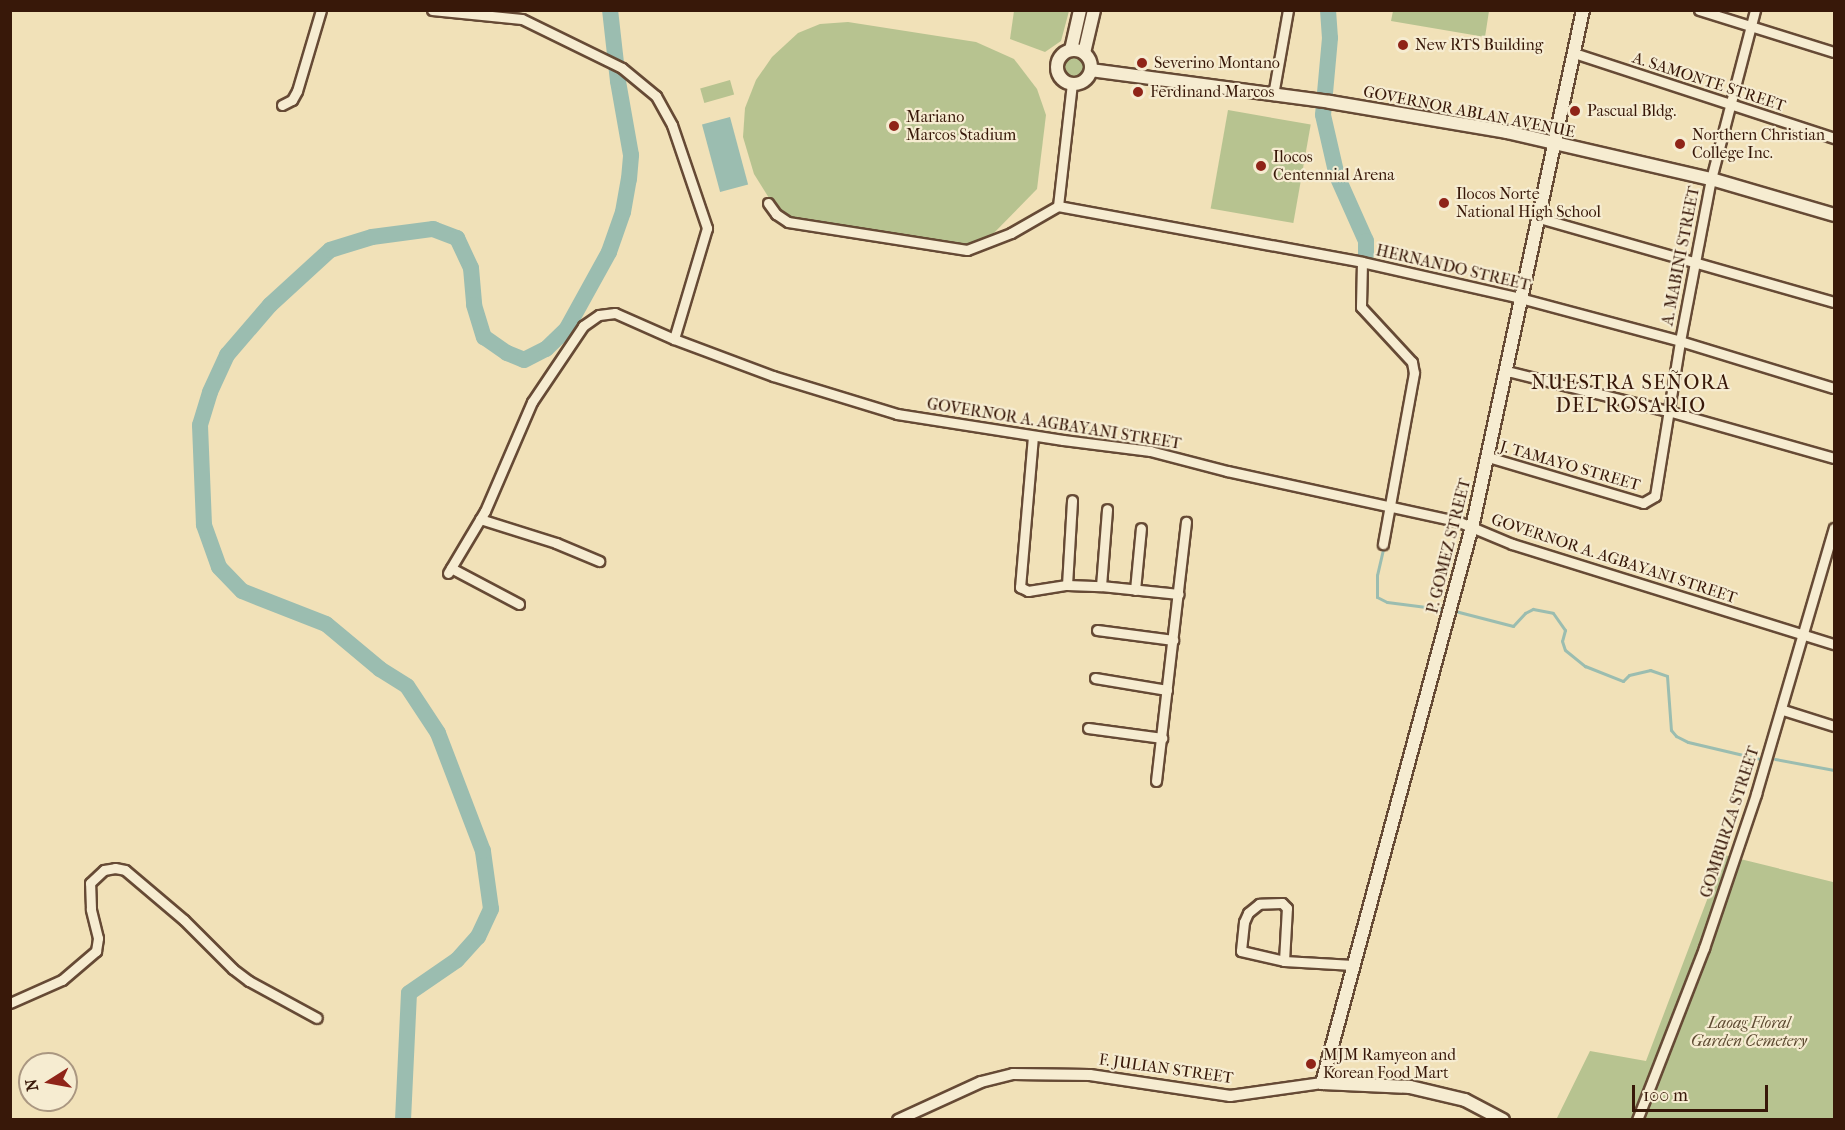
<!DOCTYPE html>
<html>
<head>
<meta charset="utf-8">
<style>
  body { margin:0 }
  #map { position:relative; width:1845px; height:1130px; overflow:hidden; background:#f1e1b8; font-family:"IM FELL French Canon",serif }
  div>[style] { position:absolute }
  .green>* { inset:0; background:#b7c390; transform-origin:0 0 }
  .round { border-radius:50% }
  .water>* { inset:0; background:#9bbdb0; transform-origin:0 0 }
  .stream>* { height:3px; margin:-1.5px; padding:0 1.5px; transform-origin:1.5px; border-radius:1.5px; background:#9bbdb0 }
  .river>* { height:16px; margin:-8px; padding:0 8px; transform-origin:8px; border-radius:8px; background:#9bbdb0 }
  .roads { filter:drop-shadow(2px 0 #664a35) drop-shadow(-2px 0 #664a35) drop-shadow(0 2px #664a35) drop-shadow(0 -2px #664a35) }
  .minor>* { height:9px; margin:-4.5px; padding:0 4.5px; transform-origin:4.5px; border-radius:4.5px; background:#f6ecd1 }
  .tertiary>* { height:10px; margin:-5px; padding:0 5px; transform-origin:5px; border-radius:5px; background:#f6ecd1 }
  .secondary>* { height:12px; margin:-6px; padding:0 6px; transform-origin:6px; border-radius:6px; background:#f6ecd1 }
  .secondary>.ring { margin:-6px; padding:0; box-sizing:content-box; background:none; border:12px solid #f6ecd1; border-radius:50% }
  .dots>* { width:16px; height:16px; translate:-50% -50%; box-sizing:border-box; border:3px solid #f6ecd1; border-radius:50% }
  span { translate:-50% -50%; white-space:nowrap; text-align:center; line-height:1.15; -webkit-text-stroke:4.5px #f6ecd1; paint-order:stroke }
  .poi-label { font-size:16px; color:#381809 }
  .left { translate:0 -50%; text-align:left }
  .street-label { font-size:16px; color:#381809 }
  .park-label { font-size:16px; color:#5e4b32; font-style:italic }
  .quarter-label { font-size:20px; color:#381809; letter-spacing:1.5px }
  .frame { position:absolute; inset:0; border:12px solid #381809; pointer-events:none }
  .north { position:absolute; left:18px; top:1052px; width:60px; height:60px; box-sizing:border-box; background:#f6ecd1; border:2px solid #aa9781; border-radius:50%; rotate:259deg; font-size:16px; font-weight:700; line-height:24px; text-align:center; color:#381809 }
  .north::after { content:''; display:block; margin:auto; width:21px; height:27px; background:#8f2418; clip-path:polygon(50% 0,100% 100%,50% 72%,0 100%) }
  .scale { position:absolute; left:1632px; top:1085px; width:136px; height:27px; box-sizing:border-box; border:3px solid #381809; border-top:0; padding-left:8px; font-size:18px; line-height:21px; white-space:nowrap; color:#381809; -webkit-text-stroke:4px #f6ecd1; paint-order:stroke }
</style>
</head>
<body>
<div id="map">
  <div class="green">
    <div style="clip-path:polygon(1014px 11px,1069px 11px,1061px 41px,1045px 52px,1010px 39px)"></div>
    <div style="clip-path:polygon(1393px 11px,1393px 10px,1489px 11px,1485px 37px,1391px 21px)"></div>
    <div style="clip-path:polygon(848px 22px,976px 42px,1014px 59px,1037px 89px,1046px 115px,1037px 189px,988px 239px,967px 245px,944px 244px,794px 220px,774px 206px,754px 174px,743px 137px,745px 108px,756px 80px,772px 57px,798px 33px,820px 24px)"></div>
    <div class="round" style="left:1059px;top:53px;width:28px;height:28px"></div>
    <div style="left:730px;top:80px;width:15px;height:31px;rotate:74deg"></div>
    <div style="left:1228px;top:110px;width:84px;height:100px;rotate:10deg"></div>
    <div style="clip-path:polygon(1724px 855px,1833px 882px,1834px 878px,1834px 1119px,1556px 1120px,1590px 1051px,1646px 1061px)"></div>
  </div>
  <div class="water">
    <div style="left:730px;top:117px;width:70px;height:29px;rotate:75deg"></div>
  </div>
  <div class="stream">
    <div style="left:1370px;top:310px;width:13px;rotate:48deg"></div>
    <div style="left:1384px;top:545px;width:31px;rotate:103deg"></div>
    <div style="left:1377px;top:575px;width:22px;rotate:90deg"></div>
    <div style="left:1377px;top:597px;width:11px;rotate:27deg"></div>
    <div style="left:1387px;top:602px;width:55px;rotate:7.3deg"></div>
    <div style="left:1455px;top:611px;width:60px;rotate:14.5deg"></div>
    <div style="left:1513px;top:626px;width:18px;rotate:-47deg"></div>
    <div style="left:1525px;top:613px;width:9px;rotate:-27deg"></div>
    <div style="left:1533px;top:609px;width:20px;rotate:11deg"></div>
    <div style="left:1553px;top:613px;width:21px;rotate:55deg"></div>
    <div style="left:1565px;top:630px;width:11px;rotate:105deg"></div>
    <div style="left:1562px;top:641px;width:9px;rotate:72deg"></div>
    <div style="left:1565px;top:650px;width:26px;rotate:39deg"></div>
    <div style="left:1585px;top:666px;width:41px;rotate:21.5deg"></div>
    <div style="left:1623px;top:681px;width:8px;rotate:-45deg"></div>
    <div style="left:1629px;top:675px;width:22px;rotate:-13deg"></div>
    <div style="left:1650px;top:670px;width:18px;rotate:19deg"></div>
    <div style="left:1667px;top:676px;width:54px;rotate:85.8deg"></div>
    <div style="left:1671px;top:730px;width:8px;rotate:50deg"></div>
    <div style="left:1676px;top:736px;width:13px;rotate:27deg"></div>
    <div style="left:1688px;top:742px;width:74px;rotate:13.3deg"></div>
    <div style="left:1775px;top:759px;width:60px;rotate:10.6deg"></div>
  </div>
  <div class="river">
    <div style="left:1328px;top:10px;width:28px;rotate:86deg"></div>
    <div style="left:1330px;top:38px;width:77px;rotate:95.2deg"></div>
    <div style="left:1323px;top:115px;width:63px;rotate:77.1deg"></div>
    <div style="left:1337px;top:176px;width:71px;rotate:66deg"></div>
    <div style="left:1366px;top:241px;width:14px;rotate:90deg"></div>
    <div style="left:403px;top:1120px;width:127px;rotate:-87.3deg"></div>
    <div style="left:409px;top:993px;width:58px;rotate:-34.5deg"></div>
    <div style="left:457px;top:960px;width:31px;rotate:-48deg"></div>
    <div style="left:478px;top:937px;width:31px;rotate:-65deg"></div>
    <div style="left:491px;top:909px;width:59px;rotate:-97.9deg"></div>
    <div style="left:483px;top:851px;width:126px;rotate:-110.9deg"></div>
    <div style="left:438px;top:733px;width:56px;rotate:-123.4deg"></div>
    <div style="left:407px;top:686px;width:32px;rotate:-148deg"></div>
    <div style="left:380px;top:669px;width:70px;rotate:-140.2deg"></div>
    <div style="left:326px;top:624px;width:90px;rotate:-158.6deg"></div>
    <div style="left:242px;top:591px;width:33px;rotate:-134deg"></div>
    <div style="left:219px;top:567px;width:45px;rotate:-109.7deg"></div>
    <div style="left:204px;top:525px;width:100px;rotate:-92.3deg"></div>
    <div style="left:200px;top:425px;width:34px;rotate:-73deg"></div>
    <div style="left:210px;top:392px;width:41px;rotate:-65.3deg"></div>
    <div style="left:227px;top:355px;width:66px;rotate:-49.3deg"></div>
    <div style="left:270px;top:305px;width:81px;rotate:-42.5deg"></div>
    <div style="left:330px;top:250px;width:44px;rotate:-17.2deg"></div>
    <div style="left:372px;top:237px;width:62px;rotate:-7.5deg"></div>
    <div style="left:433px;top:229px;width:26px;rotate:21deg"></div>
    <div style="left:457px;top:238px;width:33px;rotate:65deg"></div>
    <div style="left:471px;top:268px;width:37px;rotate:85deg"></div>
    <div style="left:474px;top:305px;width:34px;rotate:73deg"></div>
    <div style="left:484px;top:337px;width:28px;rotate:35deg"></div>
    <div style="left:507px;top:353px;width:18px;rotate:22deg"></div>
    <div style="left:524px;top:360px;width:25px;rotate:-27deg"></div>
    <div style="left:546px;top:349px;width:28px;rotate:-44deg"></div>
    <div style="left:566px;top:330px;width:89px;rotate:-61.1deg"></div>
    <div style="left:609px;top:252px;width:42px;rotate:-70.7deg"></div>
    <div style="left:623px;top:212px;width:34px;rotate:-80deg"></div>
    <div style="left:629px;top:179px;width:24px;rotate:-85deg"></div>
    <div style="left:631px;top:155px;width:75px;rotate:-100deg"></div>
    <div style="left:618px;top:81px;width:71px;rotate:-96.4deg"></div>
  </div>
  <div class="roads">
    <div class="minor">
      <div style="left:432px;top:10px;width:90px;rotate:5.7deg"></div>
      <div style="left:522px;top:19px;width:111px;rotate:26.1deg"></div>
      <div style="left:622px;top:68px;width:44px;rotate:39.5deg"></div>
      <div style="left:656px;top:96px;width:33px;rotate:61deg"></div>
      <div style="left:672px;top:125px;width:109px;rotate:71.2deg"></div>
      <div style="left:707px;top:228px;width:116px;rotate:106.6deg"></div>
      <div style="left:1699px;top:10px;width:141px;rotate:17.3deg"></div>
      <div style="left:1574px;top:53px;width:274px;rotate:18.1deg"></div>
      <div style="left:1273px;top:95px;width:86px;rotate:-80deg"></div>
      <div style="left:282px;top:105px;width:11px;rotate:-27deg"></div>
      <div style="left:292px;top:100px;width:10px;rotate:-61deg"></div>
      <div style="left:297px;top:91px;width:84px;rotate:-73.5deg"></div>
      <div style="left:768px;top:203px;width:14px;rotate:54deg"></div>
      <div style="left:776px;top:214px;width:14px;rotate:34deg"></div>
      <div style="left:788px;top:222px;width:181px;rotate:8.9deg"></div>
      <div style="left:967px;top:250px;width:47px;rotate:-21.1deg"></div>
      <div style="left:1011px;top:233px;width:54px;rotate:-29.9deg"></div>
      <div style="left:1058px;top:206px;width:309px;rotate:10.4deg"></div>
      <div style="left:1362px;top:262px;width:162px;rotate:12.8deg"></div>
      <div style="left:1520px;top:298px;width:166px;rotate:15deg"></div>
      <div style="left:1680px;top:341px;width:161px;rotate:17deg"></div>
      <div style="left:1058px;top:206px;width:123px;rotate:-83.5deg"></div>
      <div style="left:1539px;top:218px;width:307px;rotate:15.9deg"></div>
      <div style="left:1362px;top:262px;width:45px;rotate:91.3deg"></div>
      <div style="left:1361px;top:307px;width:75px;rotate:47.2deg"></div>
      <div style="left:1412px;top:362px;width:11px;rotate:80deg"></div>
      <div style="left:1414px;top:373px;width:174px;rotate:100.3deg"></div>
      <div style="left:1507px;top:371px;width:166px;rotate:14deg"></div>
      <div style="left:1668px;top:411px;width:173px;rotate:15.8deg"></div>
      <div style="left:1033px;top:436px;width:152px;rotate:94.9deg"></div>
      <div style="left:1020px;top:587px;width:9px;rotate:27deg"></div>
      <div style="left:1028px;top:591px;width:39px;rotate:-9deg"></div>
      <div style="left:1067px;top:585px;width:34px;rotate:2deg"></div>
      <div style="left:1101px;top:586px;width:78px;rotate:5.9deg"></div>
      <div style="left:1488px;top:457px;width:162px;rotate:16.5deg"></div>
      <div style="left:1643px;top:503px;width:14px;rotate:-30deg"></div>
      <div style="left:1655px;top:496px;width:157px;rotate:-80.8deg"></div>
      <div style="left:1680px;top:341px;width:165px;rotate:-79.2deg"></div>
      <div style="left:1711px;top:179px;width:175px;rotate:-75.4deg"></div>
      <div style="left:480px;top:519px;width:80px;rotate:17.5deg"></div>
      <div style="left:556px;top:543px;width:47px;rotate:22.7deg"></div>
      <div style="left:451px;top:568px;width:77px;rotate:27.9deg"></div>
      <div style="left:448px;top:573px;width:72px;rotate:-59.2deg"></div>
      <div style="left:485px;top:511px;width:119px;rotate:-66.7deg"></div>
      <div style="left:532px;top:402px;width:92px;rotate:-56.1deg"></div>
      <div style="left:583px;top:326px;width:19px;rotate:-35deg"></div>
      <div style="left:599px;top:315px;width:16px;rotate:-7deg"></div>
      <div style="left:615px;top:313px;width:64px;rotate:23.8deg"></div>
      <div style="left:674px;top:339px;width:106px;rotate:20.5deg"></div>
      <div style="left:773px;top:376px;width:130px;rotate:17deg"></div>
      <div style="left:897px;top:414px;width:168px;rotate:8.9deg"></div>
      <div style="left:1063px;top:440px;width:88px;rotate:7.2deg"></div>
      <div style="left:1150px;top:451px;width:80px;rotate:14.6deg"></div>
      <div style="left:1227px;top:471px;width:235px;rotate:12.3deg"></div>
      <div style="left:1457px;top:521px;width:60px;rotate:22.7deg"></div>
      <div style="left:1512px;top:544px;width:337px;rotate:17.3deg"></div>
      <div style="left:1067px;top:585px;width:85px;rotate:-86.6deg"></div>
      <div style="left:1101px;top:586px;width:77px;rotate:-85.5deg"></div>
      <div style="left:1135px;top:590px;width:62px;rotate:-84.5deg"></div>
      <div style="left:1097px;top:630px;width:77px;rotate:7.5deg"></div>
      <div style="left:1095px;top:678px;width:73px;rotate:9.5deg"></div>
      <div style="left:1783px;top:710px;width:53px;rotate:17.4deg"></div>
      <div style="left:1088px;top:728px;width:75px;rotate:7.7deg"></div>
      <div style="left:1156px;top:781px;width:261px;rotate:-83.4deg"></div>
      <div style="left:1284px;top:961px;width:53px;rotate:-86.8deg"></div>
      <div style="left:1287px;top:908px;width:7px;rotate:-135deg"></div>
      <div style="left:1282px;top:903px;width:23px;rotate:178deg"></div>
      <div style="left:1259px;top:904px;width:14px;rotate:141deg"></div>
      <div style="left:1248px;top:913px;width:10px;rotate:114deg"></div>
      <div style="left:1244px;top:922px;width:29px;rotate:96deg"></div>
      <div style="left:1241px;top:951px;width:44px;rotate:13.1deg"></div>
      <div style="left:1284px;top:961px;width:69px;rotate:3.3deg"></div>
      <div style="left:10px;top:1003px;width:57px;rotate:-23.9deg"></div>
      <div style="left:62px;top:980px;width:45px;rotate:-40.5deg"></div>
      <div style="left:96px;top:951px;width:13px;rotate:-81deg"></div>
      <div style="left:98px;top:938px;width:30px;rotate:-104deg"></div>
      <div style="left:91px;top:909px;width:26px;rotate:-92deg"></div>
      <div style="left:90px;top:883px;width:19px;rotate:-43deg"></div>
      <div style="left:104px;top:870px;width:11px;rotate:-10deg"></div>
      <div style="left:115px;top:868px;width:10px;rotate:11deg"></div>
      <div style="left:125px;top:870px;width:77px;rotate:40.3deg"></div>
      <div style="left:184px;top:920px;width:69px;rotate:45deg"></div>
      <div style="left:233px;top:969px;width:20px;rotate:37deg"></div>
      <div style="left:249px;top:981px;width:77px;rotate:28.6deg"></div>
      <div style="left:1637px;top:1120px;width:185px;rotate:-68.7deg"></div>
      <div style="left:1704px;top:948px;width:163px;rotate:-71.3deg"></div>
      <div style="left:1756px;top:794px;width:277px;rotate:-73.7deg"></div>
    </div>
    <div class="tertiary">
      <div style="left:898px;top:1120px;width:91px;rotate:-24.6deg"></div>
      <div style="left:981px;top:1082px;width:33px;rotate:-14deg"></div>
      <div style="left:1013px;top:1074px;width:77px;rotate:0.7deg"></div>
      <div style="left:1090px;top:1075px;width:142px;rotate:8.5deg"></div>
      <div style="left:1230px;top:1096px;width:93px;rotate:-8deg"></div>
    </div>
    <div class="secondary">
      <div class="ring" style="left:1057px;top:50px;width:22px;height:22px"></div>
      <div style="left:1071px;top:50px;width:41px;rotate:-77.3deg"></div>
      <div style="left:1084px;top:53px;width:44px;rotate:-76.9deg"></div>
      <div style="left:1091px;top:70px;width:241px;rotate:7.6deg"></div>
      <div style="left:1330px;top:102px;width:180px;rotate:9.6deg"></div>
      <div style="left:1507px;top:132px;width:209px;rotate:13deg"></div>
      <div style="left:1711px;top:179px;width:128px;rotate:16.3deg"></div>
      <div style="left:1503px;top:1120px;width:43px;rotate:-152.2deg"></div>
      <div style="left:1465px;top:1100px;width:57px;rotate:-166.7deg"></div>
      <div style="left:1410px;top:1087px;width:88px;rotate:-177.4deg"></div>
      <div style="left:1322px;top:1083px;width:580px;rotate:-74.91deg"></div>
      <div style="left:1473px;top:523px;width:525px;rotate:-77.9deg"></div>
    </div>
  </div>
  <div class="dots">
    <div style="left:1403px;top:45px;background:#8f2418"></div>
    <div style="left:1142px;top:63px;background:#8f2418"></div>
    <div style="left:1138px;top:92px;background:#8f2418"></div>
    <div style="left:1575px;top:111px;background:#8f2418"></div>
    <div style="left:894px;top:126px;background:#8f2418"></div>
    <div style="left:1680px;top:144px;background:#8f2418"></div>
    <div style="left:1261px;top:166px;background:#8f2418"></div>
    <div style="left:1444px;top:203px;background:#8f2418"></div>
    <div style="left:1311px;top:1064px;background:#8f2418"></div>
  </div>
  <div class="poi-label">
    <span class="left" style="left:1415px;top:45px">New RTS Building</span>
    <span class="left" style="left:1154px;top:63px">Severino Montano</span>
    <span class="left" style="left:1150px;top:92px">Ferdinand Marcos</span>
    <span class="left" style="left:1587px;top:111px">Pascual Bldg.</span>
    <span class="left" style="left:906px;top:126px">Mariano<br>Marcos Stadium</span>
    <span class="left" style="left:1692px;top:144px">Northern Christian<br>College Inc.</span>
    <span class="left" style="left:1273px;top:166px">Ilocos<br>Centennial Arena</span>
    <span class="left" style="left:1456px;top:203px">Ilocos Norte<br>National High School</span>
    <span class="left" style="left:1323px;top:1064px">MJM Ramyeon and<br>Korean Food Mart</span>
  </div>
  <div class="street-label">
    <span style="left:1709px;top:82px;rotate:18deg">A. SAMONTE STREET</span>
    <span style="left:1469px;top:112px;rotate:11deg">GOVERNOR ABLAN AVENUE</span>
    <span style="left:1681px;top:256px;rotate:-79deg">A. MABINI STREET</span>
    <span style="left:1453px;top:268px;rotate:13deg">HERNANDO STREET</span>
    <span style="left:1054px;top:424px;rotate:9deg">GOVERNOR A. AGBAYANI STREET</span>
    <span style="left:1570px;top:466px;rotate:16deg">J. TAMAYO STREET</span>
    <span style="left:1449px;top:546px;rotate:-76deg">P. GOMEZ STREET</span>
    <span style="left:1614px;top:559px;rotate:18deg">GOVERNOR A. AGBAYANI STREET</span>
    <span style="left:1730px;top:822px;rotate:-72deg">GOMBURZA STREET</span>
    <span style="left:1166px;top:1069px;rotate:8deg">F. JULIAN STREET</span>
  </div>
  <div class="park-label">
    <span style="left:1749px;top:1032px">Laoag Floral<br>Garden Cemetery</span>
  </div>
  <div class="quarter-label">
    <span style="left:1631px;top:394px">NUESTRA SEÑORA<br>DEL ROSARIO</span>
  </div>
  <div class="frame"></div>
  <div class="north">N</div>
  <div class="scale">100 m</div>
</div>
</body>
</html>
